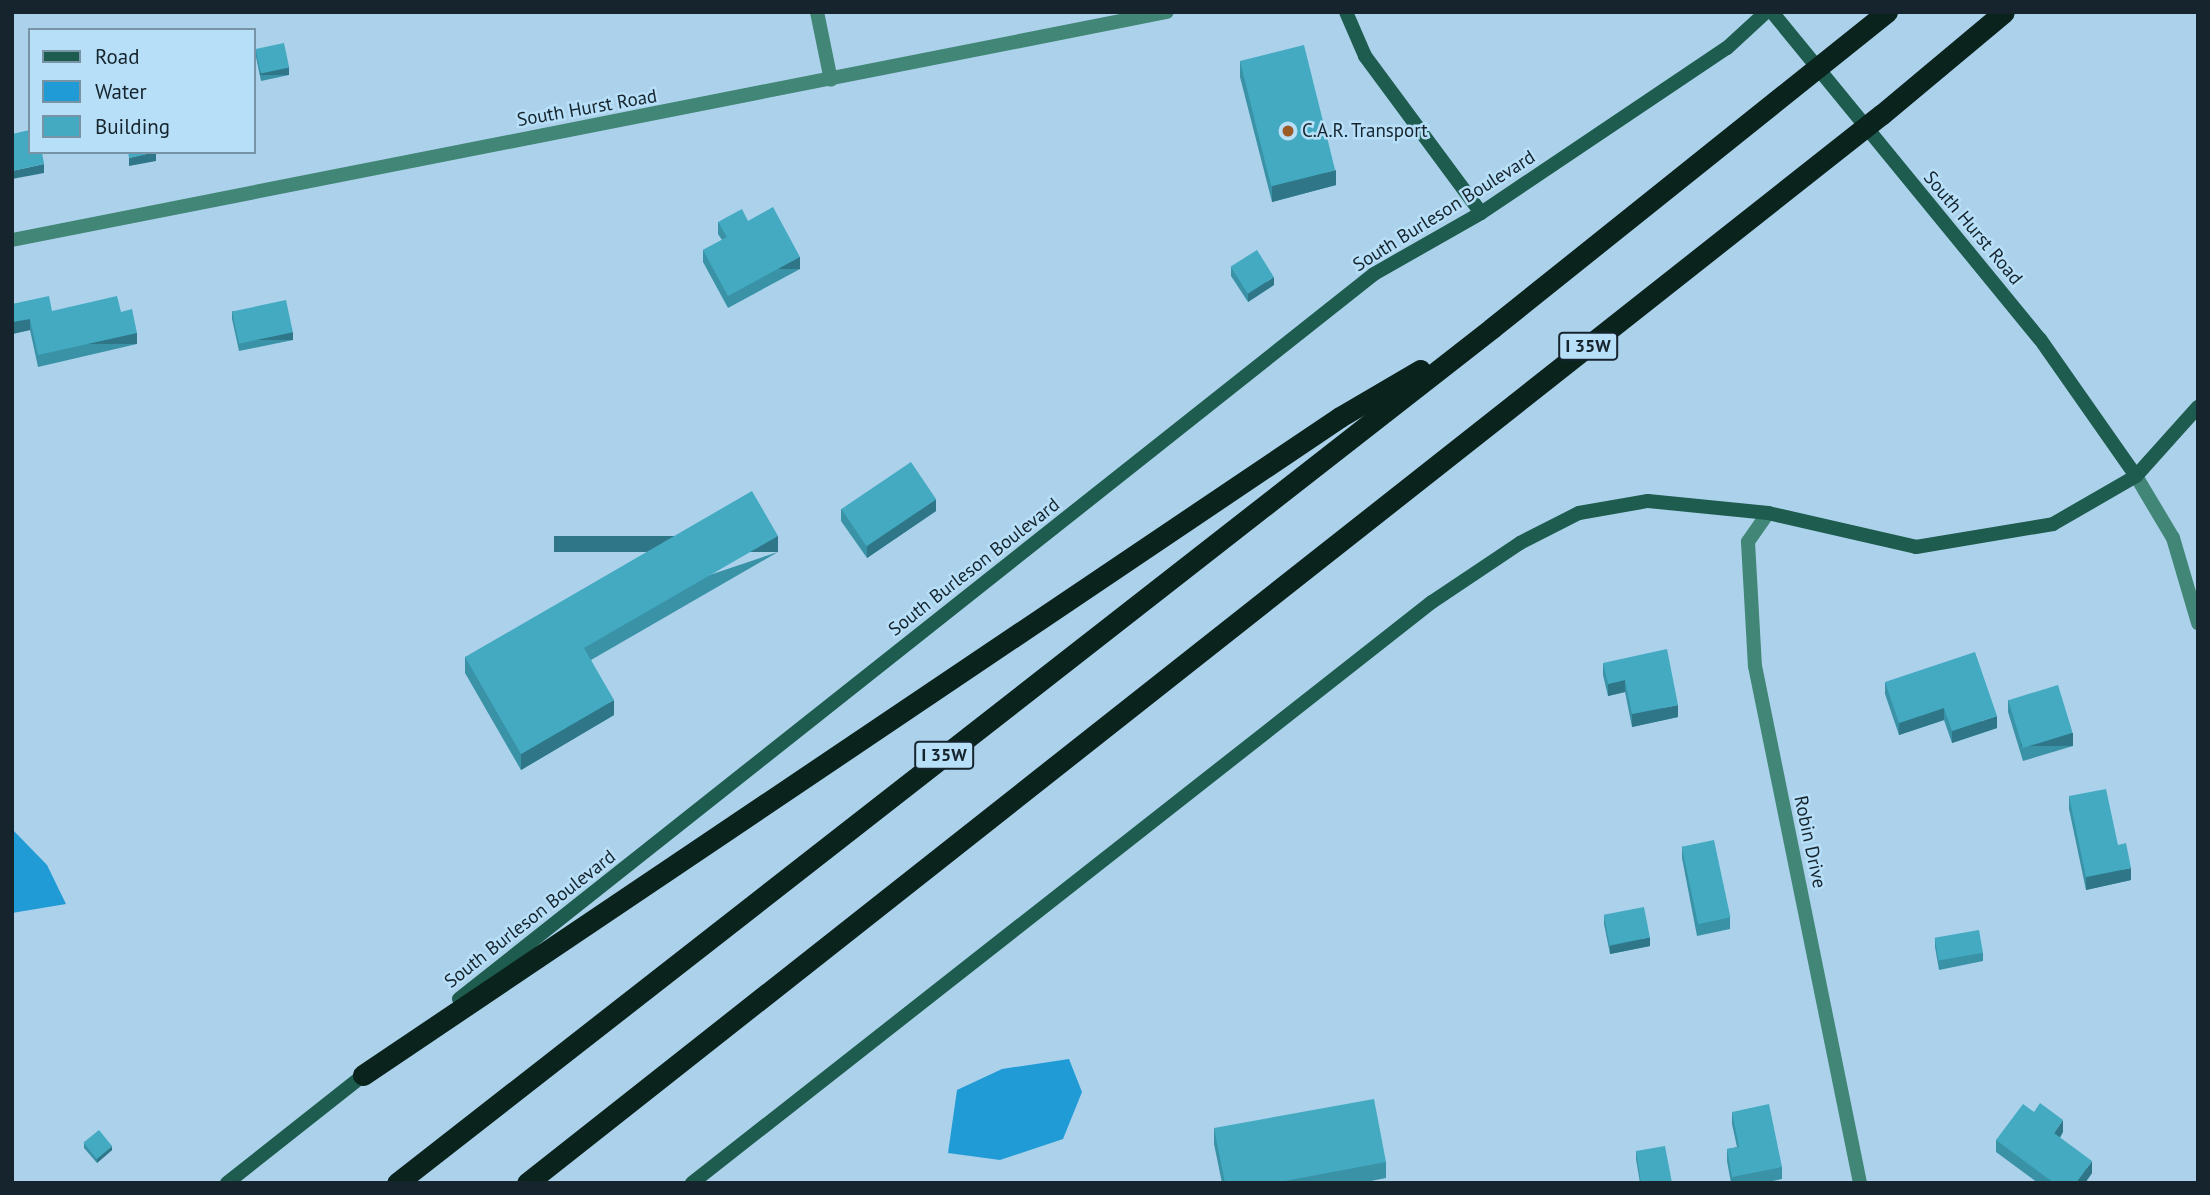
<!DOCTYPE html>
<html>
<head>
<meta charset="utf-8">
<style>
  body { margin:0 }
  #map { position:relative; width:2210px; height:1195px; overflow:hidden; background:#acd2eb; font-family:"PT Sans",sans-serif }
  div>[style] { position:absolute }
  .water>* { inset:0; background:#209bd6 }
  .street>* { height:14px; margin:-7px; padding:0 7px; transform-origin:7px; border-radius:7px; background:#418676 }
  .secondary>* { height:14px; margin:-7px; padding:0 7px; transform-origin:7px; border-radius:7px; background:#1d5c4e }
  .highway>* { height:21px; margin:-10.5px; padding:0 10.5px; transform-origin:10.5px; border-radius:10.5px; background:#0a231d }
  .wall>* { inset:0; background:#3a92a7 }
  .shaded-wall>* { inset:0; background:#2f7788; transform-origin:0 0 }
  .building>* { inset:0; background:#43aac2; transform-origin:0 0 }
  .dots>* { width:19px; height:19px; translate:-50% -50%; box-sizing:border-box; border:4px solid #b8dff8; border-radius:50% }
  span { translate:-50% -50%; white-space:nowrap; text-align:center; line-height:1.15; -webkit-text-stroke:5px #b8dff8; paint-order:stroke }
  .shield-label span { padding:2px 5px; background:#b8dff8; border:2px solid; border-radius:5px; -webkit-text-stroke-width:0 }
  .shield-label { font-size:18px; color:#15242d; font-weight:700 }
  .street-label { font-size:19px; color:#15242d }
  .poi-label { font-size:19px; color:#15242d }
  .left { translate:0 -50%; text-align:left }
  .frame { position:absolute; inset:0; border:14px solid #15242d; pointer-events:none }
  .legend { position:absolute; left:28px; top:28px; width:228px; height:126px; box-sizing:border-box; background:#b8dff8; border:2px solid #7794a7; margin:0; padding:9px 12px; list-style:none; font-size:21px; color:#15242d }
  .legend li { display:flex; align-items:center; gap:14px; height:35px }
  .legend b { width:35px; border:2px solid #7794a7 }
</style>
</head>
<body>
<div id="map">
  <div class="water">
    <div style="clip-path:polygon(12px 829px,47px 865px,66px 904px,12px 913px)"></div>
    <div style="clip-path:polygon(1069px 1059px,1082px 1092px,1063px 1139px,1000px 1160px,948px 1153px,957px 1090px,1002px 1069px)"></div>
  </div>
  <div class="street">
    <div style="left:817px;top:12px;width:69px;rotate:78.4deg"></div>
    <div style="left:12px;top:240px;width:1177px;rotate:-11.17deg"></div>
    <div style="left:2136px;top:476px;width:72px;rotate:59.2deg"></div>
    <div style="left:2173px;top:538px;width:89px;rotate:73.6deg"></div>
    <div style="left:1768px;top:513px;width:35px;rotate:125deg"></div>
    <div style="left:1748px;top:542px;width:124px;rotate:86.8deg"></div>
    <div style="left:1755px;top:666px;width:528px;rotate:78.52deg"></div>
  </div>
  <div class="secondary">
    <div style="left:1346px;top:12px;width:48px;rotate:66.6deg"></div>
    <div style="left:1365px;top:56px;width:195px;rotate:53.5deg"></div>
    <div style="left:1772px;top:12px;width:423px;rotate:50.7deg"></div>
    <div style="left:2040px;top:339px;width:167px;rotate:55deg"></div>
    <div style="left:459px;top:999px;width:1167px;rotate:-38.39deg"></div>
    <div style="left:1374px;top:274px;width:123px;rotate:-29.7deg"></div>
    <div style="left:1481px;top:213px;width:296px;rotate:-33.9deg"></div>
    <div style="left:1727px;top:48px;width:53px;rotate:-42.7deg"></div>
    <div style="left:227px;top:1183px;width:181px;rotate:-38.3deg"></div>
    <div style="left:692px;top:1183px;width:941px;rotate:-38.14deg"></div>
    <div style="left:1432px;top:602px;width:106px;rotate:-33.8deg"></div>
    <div style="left:1520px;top:543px;width:66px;rotate:-27deg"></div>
    <div style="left:1579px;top:513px;width:70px;rotate:-9.9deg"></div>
    <div style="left:1648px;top:501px;width:121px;rotate:5.7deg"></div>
    <div style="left:1768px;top:513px;width:152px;rotate:12.9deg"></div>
    <div style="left:1916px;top:547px;width:139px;rotate:-9.5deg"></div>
    <div style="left:2053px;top:524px;width:96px;rotate:-30deg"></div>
    <div style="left:2136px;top:476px;width:93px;rotate:-48.1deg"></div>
  </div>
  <div class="highway">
    <div style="left:363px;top:1075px;width:1178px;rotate:-33.96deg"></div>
    <div style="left:1340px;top:417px;width:93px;rotate:-30.4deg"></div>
    <div style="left:397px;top:1183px;width:1389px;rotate:-37.98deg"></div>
    <div style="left:1492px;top:328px;width:506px;rotate:-38.66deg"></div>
    <div style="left:527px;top:1183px;width:1725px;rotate:-38.27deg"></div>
    <div style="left:1881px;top:115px;width:160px;rotate:-39.9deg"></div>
  </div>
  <div class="wall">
    <div style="clip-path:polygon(256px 49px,289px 75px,261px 81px,256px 57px)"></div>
    <div style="clip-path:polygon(1240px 61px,1336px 185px,1272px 202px,1240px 77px)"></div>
    <div style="clip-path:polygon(748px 221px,800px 269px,728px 308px,703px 262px,703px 250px,722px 240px,718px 234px,718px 222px)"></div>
    <div style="clip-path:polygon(1231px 267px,1274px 285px,1248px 302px,1231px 276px)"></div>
    <div style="clip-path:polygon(12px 304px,52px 311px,121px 312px,137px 344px,38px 367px,30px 330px,12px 334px)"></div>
    <div style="clip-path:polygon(232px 311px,293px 340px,239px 351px,232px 319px)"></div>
    <div style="clip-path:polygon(841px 509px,936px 511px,867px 558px,841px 521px)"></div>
    <div style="clip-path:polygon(778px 552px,591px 660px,614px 715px,521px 770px,465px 673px,465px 657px)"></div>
    <div style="clip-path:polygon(1603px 663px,1678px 717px,1632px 727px,1625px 692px,1608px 696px,1603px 675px)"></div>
    <div style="clip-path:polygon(1885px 682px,1997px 728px,1952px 743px,1944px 720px,1899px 735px,1885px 694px)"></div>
    <div style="clip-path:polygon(2008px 700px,2073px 746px,2023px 761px,2008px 712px)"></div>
    <div style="clip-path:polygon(2069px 796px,2131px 880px,2086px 890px,2069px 809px)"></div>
    <div style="clip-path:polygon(1682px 846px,1730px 917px,1730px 929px,1697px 936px,1682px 858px)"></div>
    <div style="clip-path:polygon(1604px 916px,1650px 946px,1610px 954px,1604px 924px)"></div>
    <div style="clip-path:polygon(1935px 939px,1983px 953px,1983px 961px,1939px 970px,1935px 947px)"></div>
    <div style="clip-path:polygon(1732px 1112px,1782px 1167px,1782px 1179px,1763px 1183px,1731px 1183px,1727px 1161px,1727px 1149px,1737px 1147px,1732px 1124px)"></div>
    <div style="clip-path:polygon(1214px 1128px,1386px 1162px,1386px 1178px,1361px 1183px,1222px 1183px,1214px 1144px)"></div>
    <div style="clip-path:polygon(2063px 1132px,2060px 1138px,2092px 1173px,2085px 1183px,2038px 1183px,1996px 1152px,1996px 1140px)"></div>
    <div style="clip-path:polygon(84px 1143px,112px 1150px,97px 1163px,84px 1148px)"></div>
    <div style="clip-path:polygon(1636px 1151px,1672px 1183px,1640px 1183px,1636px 1159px)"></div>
  </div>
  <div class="shaded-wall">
    <div style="left:289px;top:67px;width:8px;height:29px;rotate:90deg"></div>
    <div style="clip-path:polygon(155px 152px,162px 152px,156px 154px,156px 161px,129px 166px,129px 158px)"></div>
    <div style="clip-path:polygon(44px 164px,44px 173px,12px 179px,12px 171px)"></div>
    <div style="clip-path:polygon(1336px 170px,1336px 185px,1272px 202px,1272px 186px)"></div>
    <div style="left:800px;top:257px;width:12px;height:82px;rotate:90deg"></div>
    <div style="clip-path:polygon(1274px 277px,1274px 285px,1248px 302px,1248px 294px)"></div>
    <div style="clip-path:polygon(30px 319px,30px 330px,12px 334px,12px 322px)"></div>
    <div style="left:293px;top:332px;width:8px;height:55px;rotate:90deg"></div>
    <div style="left:137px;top:333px;width:11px;height:101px;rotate:90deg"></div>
    <div style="clip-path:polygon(936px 499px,936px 511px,867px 558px,867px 546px)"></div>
    <div style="left:778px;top:536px;width:16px;height:224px;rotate:90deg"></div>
    <div style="clip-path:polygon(1625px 680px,1625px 692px,1608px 696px,1608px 684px)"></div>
    <div style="clip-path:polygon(614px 700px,614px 715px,521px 770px,521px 754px)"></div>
    <div style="clip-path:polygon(1678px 705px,1678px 717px,1632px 727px,1632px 714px)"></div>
    <div style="clip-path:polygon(1944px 708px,1944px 720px,1899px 735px,1899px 723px)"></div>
    <div style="clip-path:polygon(1997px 716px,1997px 728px,1952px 743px,1952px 731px)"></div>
    <div style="left:2073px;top:733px;width:13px;height:52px;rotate:90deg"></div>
    <div style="clip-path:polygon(2131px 868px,2131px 880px,2086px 890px,2086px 877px)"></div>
    <div style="clip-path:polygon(1650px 937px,1650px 946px,1610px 954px,1610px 946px)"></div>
    <div style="clip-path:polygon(2063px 1120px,2063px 1132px,2054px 1145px,2054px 1133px)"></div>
    <div style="clip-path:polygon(112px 1146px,112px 1150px,97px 1163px,97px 1159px)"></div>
    <div style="clip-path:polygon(2092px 1161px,2092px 1173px,2085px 1183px,2076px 1183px)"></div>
  </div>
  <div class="building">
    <div style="left:284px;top:43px;width:25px;height:29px;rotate:78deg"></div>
    <div style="left:1304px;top:45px;width:129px;height:66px;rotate:76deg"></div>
    <div style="clip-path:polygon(30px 130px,30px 152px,42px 152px,44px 164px,12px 171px,12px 134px)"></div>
    <div style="clip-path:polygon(128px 152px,156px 152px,129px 158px)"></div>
    <div style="clip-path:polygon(773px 207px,800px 257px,728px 296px,703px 250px,727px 237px,718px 222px,742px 209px,748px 221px)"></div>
    <div style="left:1257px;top:250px;width:32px;height:31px;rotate:58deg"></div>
    <div style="clip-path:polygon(49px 296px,52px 311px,117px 296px,121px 312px,132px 309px,137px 333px,38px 355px,30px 319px,12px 322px,12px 304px)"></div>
    <div style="left:286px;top:300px;width:33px;height:55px;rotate:78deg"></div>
    <div style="left:911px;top:462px;width:45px;height:84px;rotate:56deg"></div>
    <div style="clip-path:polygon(752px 491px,778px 536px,584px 648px,614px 700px,521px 754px,465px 657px)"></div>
    <div style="clip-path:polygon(1667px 649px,1678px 705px,1632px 714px,1625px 680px,1608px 684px,1603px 663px)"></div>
    <div style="clip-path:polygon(1975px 652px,1997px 716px,1952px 731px,1944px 708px,1899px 723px,1885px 682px)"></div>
    <div style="left:2058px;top:685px;width:50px;height:52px;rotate:73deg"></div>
    <div style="clip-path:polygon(2106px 789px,2118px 845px,2126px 843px,2131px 868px,2086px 877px,2069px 796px)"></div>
    <div style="left:1714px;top:840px;width:79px;height:33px;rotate:78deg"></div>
    <div style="left:1644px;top:907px;width:31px;height:41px;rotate:79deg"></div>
    <div style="left:1979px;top:930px;width:23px;height:45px;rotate:80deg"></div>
    <div style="clip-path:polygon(1374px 1099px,1386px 1162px,1274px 1183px,1225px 1183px,1214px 1128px)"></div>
    <div style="clip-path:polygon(2040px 1103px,2063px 1120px,2054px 1133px,2092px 1161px,2076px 1183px,2054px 1183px,1996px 1140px,2023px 1104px,2034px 1112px)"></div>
    <div style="clip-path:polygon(1769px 1104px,1782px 1167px,1732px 1177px,1727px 1149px,1739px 1147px,1732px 1112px)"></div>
    <div style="left:99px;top:1130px;width:21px;height:20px;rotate:51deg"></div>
    <div style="clip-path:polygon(1665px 1146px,1672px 1183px,1641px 1183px,1636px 1151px)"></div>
  </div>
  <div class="dots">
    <div style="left:1288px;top:131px;background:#9c5a26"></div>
  </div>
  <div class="shield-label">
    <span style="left:1588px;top:346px">I 35W</span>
    <span style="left:944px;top:755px">I 35W</span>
  </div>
  <div class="street-label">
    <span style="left:587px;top:108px;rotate:-10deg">South Hurst Road</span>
    <span style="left:1444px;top:211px;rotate:-32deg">South Burleson Boulevard</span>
    <span style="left:1973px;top:228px;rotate:50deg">South Hurst Road</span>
    <span style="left:974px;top:567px;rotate:-38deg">South Burleson Boulevard</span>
    <span style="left:1810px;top:842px;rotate:78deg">Robin Drive</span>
    <span style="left:530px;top:919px;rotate:-38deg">South Burleson Boulevard</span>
  </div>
  <div class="poi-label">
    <span class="left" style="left:1302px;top:131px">C.A.R. Transport</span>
  </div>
  <div class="frame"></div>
  <ul class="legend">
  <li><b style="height:9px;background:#1d5c4e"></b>Road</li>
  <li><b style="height:19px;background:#209bd6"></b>Water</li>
  <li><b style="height:19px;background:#43aac2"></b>Building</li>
  </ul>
</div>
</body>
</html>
